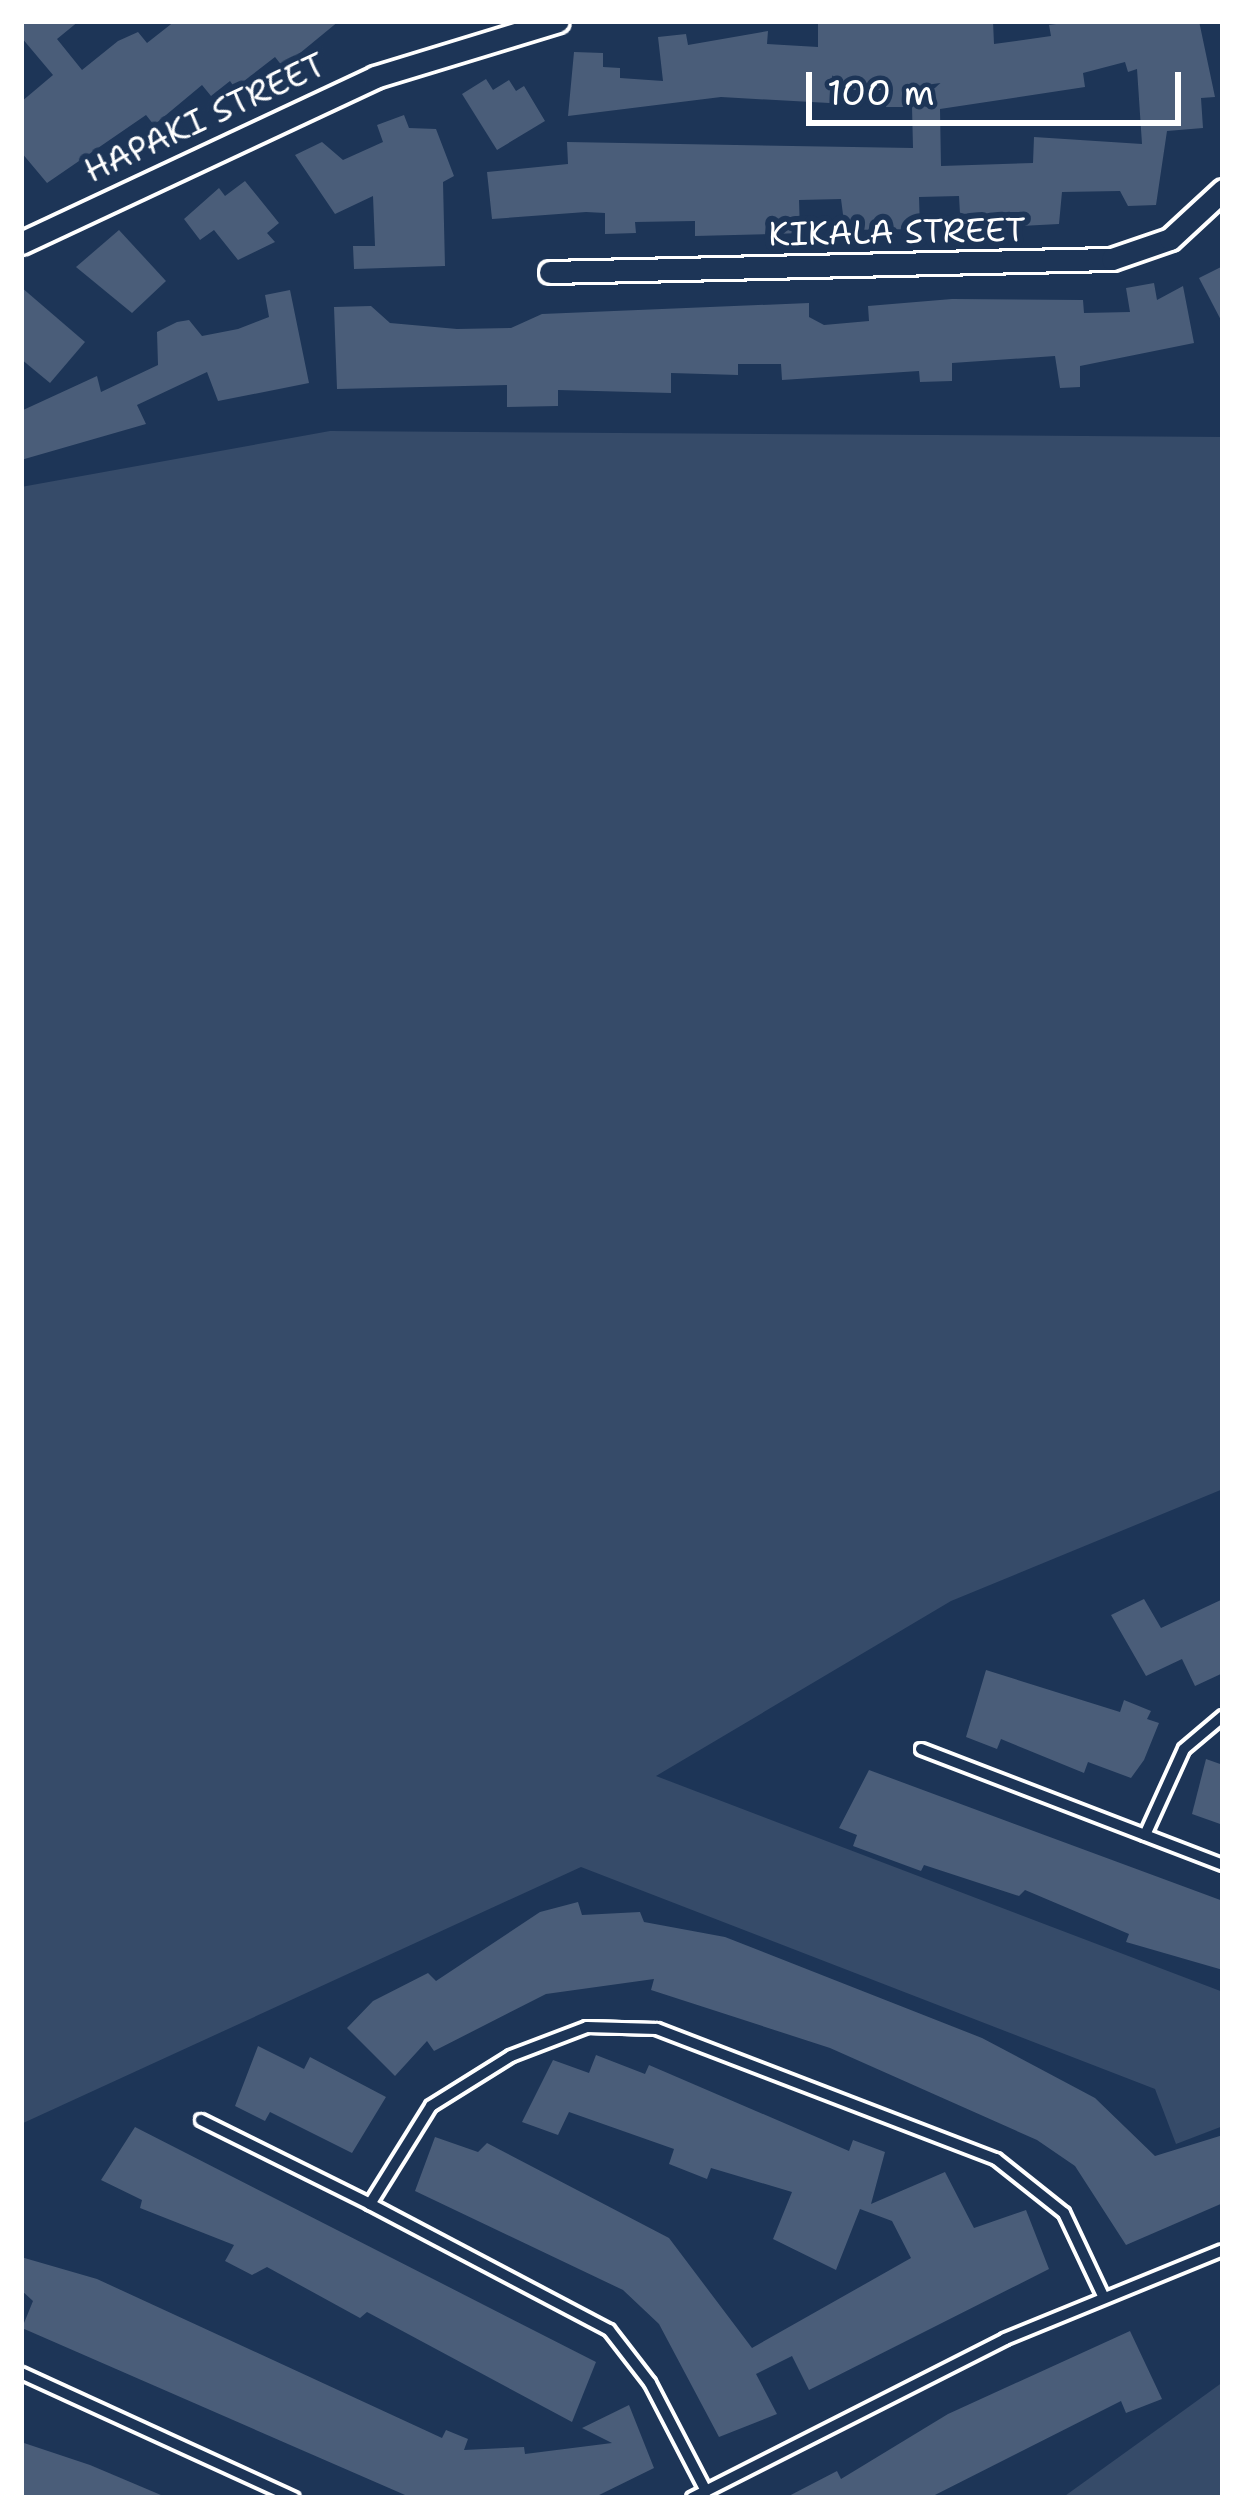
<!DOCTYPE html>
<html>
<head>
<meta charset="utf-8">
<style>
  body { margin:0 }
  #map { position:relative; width:1244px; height:2519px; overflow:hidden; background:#1d3557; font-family:"Shantell Sans",sans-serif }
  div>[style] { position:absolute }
  .green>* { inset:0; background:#364b69 }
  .building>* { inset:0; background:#4a5d79 }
  .roads { filter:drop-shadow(3px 0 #fff) drop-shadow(-3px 0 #fff) drop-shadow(0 3px #fff) drop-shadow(0 -3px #fff) }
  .lane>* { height:10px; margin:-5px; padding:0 5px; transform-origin:5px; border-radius:5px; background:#1d3557 }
  .street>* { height:21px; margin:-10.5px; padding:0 10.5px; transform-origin:10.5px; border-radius:10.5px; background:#1d3557 }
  span { translate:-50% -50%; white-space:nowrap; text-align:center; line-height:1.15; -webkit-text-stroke:12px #1d3557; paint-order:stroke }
  .street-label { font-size:33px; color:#fff }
  .frame { position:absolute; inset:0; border:24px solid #fff; pointer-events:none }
  .scale { position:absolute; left:806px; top:72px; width:375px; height:54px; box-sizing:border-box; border:6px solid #fff; border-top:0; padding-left:15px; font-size:36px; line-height:42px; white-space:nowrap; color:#fff; -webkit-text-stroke:9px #1d3557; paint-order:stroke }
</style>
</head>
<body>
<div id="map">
  <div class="green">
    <div style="clip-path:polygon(330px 431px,1223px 437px,1223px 1489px,951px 1601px,656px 1776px,1223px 1992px,1223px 2126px,1176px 2144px,1155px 2089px,581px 1867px,21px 2124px,21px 487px)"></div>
    <div style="clip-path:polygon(1223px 2382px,1223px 2498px,1062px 2498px,1176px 2416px)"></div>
  </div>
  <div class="building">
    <div style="clip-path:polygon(21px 21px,79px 21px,57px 39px,82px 70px,118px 41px,138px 32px,147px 43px,175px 21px,339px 21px,283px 67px,275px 57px,235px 88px,230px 81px,211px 96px,202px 85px,154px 125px,146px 115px,47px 183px,21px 152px,21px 102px,53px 75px,21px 37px)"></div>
    <div style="clip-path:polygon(evenodd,993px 21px,994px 44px,1051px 36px,1049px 25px,1078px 21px,1199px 21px,1215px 97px,1201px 98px,1203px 128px,1167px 131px,1156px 205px,1128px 206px,1120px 191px,1062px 192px,1059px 224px,983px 228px,983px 213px,960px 214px,959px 196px,919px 197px,920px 229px,845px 230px,841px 199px,799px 200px,800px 233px,774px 234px,695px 236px,695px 221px,635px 222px,636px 233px,605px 234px,605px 213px,586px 212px,492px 219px,487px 172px,568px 164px,567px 142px,913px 148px,912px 107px,886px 107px,885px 90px,847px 90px,847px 104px,721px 97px,568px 116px,574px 52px,603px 53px,603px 67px,620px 68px,620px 78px,663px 81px,658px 37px,686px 34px,688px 45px,768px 31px,767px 44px,818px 47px,818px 23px,993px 21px,1125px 62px,1128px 72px,1137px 69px,1142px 144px,1034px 137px,1033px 163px,941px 166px,940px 109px,1085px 87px,1083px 73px,1125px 62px)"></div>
    <div style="clip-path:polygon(486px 79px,493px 90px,509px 80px,516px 91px,524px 86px,545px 121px,497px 150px,462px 94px)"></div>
    <div style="clip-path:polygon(404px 115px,409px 128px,436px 129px,454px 176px,443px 182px,445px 266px,354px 269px,353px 246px,375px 246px,373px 196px,335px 214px,295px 155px,322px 142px,343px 160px,383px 142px,377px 125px)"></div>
    <div style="clip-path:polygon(245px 181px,279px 223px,267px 233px,275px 242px,238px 260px,214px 230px,200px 240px,184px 219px,219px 188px,225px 196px)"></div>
    <div style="clip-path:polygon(119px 230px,166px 281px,132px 313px,76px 267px)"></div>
    <div style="clip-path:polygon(1223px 266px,1223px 324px,1199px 278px)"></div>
    <div style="clip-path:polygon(1154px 283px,1157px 300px,1183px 286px,1194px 343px,1080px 366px,1080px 387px,1060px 388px,1055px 356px,952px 363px,952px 381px,920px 382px,919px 371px,782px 380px,781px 364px,738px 364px,738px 375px,671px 373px,671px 393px,558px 390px,558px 406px,507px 407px,507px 385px,337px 389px,334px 307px,371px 306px,390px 323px,457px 329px,511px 328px,542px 314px,809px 303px,809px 317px,824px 325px,869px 321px,868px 306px,952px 299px,1083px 300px,1084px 313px,1130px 312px,1126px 288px)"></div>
    <div style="clip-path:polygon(21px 287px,85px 342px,50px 383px,21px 359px)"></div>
    <div style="clip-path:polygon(290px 290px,309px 383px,218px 401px,207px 372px,137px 405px,146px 424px,21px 460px,21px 411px,97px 376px,101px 392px,158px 365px,157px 332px,177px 322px,189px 320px,202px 336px,238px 329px,269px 317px,265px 295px)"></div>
    <div style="clip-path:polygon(1144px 1599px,1161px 1628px,1223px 1599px,1223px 1673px,1195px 1686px,1182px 1659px,1146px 1676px,1111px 1615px)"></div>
    <div style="clip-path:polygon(986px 1670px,1120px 1712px,1124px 1700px,1151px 1711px,1147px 1719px,1159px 1723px,1144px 1760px,1131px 1778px,1088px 1762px,1084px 1773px,1001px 1739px,997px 1749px,966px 1737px)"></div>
    <div style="clip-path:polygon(1206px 1759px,1223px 1765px,1223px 1825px,1192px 1814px)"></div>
    <div style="clip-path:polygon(869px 1770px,1223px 1901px,1223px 1970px,1126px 1942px,1129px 1934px,1025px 1890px,1019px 1896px,924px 1865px,921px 1871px,853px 1846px,857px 1835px,839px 1828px)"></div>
    <div style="clip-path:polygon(578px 1902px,582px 1915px,640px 1912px,644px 1922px,725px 1937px,982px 2038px,1095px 2098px,1155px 2156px,1223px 2135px,1223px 2203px,1126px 2245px,1075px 2166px,1037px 2140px,830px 2048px,651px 1990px,654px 1979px,546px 1994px,434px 2051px,427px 2041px,395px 2076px,347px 2028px,373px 2001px,428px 1973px,436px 1981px,540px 1912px)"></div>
    <div style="clip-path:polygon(258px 2046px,304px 2069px,310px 2057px,386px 2097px,352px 2153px,270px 2112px,265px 2121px,235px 2106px)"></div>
    <div style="clip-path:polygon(596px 2055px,645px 2074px,649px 2065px,849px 2151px,853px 2140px,885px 2152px,871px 2204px,945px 2172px,974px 2228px,1026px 2210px,1049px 2269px,809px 2390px,792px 2356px,756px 2374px,777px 2414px,719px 2437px,659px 2324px,623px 2290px,415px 2191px,435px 2137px,478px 2152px,487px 2143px,669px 2238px,752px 2348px,911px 2258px,892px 2221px,860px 2209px,836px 2270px,773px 2239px,792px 2192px,711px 2168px,707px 2179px,669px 2164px,674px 2149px,569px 2112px,558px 2135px,522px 2122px,553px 2060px,589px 2073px)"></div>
    <div style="clip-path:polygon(135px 2127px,596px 2362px,572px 2422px,367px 2312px,360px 2318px,267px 2267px,252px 2275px,225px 2261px,234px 2245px,140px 2208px,142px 2200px,101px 2180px)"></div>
    <div style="clip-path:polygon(21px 2257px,97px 2279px,442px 2438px,446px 2430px,468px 2439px,464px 2450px,524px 2447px,525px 2454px,612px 2443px,582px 2428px,629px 2405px,654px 2468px,593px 2498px,412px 2498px,22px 2328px,33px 2301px,21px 2290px)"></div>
    <div style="clip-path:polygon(1130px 2331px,1162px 2399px,1126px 2413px,1121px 2401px,929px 2498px,785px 2498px,837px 2471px,841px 2479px,948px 2414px)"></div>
    <div style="clip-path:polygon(21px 2442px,90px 2465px,168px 2498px,21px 2498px)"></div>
  </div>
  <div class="roads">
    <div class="lane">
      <div style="left:921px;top:1749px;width:324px;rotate:21deg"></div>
      <div style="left:1145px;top:1835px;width:94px;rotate:-65.6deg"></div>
      <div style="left:1184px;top:1749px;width:51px;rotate:-40.2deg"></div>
      <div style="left:201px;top:2120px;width:189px;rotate:26.4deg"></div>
      <div style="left:21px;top:2373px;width:300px;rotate:24.6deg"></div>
      <div style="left:706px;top:2491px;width:122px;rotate:-117.4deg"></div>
      <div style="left:650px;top:2383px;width:67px;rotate:-127.7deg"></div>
      <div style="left:609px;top:2330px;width:270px;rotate:-152.2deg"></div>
      <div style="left:370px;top:2204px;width:115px;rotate:-58.1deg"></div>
      <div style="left:431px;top:2106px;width:94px;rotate:-32deg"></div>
      <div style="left:511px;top:2056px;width:81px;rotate:-20.9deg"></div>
      <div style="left:587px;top:2027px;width:70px;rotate:1.6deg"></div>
      <div style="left:657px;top:2029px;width:363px;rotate:21deg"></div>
      <div style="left:996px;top:2159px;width:87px;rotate:38.5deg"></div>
      <div style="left:1064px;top:2213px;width:92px;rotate:64.8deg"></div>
      <div style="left:692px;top:2498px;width:351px;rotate:-26.9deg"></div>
      <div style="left:1005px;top:2339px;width:235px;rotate:-22.2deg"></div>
    </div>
    <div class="street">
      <div style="left:21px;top:243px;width:391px;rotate:-25.1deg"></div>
      <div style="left:375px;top:77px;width:191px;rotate:-17deg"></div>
      <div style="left:550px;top:272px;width:562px;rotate:-1.33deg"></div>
      <div style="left:1112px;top:259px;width:61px;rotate:-19deg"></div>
      <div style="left:1170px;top:239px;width:72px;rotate:-42.8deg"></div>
    </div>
  </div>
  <div class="street-label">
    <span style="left:205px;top:118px;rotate:-25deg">HAPAKI STREET</span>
    <span style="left:897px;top:232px;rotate:-1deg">KIKALA STREET</span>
  </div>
  <div class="frame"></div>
  <div class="scale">100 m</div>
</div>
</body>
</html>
